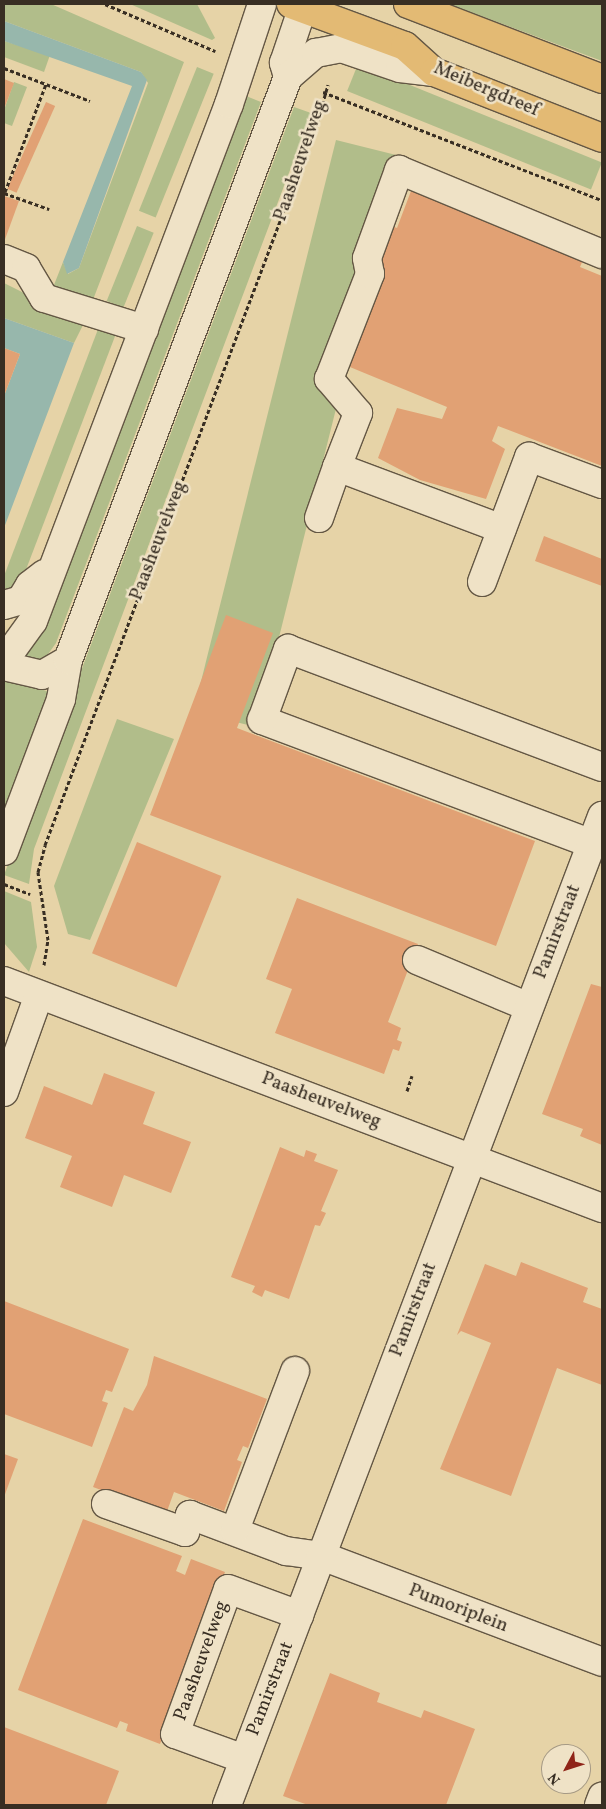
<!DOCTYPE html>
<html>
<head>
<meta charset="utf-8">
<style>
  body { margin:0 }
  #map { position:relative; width:606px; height:1809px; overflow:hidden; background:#e6d3a7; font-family:Vollkorn,serif }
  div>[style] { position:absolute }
  .green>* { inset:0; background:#b1bd8a; transform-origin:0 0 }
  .water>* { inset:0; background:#97b7ac }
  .building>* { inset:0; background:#e1a174; transform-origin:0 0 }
  .path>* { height:3px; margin-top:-1.5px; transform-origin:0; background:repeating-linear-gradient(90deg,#382e23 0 4px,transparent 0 6.5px) }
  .roads { filter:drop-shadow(1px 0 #645744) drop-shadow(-1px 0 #645744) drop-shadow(0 1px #645744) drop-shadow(0 -1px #645744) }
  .minor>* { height:28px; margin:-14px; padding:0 14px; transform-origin:14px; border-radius:14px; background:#efe2c6 }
  .major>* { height:28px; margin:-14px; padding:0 14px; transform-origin:14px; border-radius:14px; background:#e3ba74 }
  span { translate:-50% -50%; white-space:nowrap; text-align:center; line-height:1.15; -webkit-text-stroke:5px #efe2c6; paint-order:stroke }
  .street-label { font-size:19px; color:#382e23 }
  .frame { position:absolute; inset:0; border:5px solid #382e23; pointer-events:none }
  .north { position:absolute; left:541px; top:1744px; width:50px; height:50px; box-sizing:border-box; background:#efe2c6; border:1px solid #a69a85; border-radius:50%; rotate:230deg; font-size:14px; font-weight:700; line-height:20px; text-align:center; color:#382e23 }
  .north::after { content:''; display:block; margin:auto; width:18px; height:22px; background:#8f2418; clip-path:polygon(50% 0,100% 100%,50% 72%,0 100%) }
</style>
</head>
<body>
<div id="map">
  <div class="green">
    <div style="clip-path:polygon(4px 4px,51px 4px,184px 62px,91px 305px,52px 290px,63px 262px,68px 274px,79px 268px,148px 83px,141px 72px,4px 21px)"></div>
    <div style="clip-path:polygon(130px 4px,197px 4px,215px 38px,212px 40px)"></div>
    <div style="clip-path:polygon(449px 4px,602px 4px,602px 61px)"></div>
    <div style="clip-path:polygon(4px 41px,50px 55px,44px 72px,4px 57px)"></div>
    <div style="left:358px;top:64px;width:263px;height:29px;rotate:22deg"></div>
    <div style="left:197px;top:67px;width:18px;height:155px;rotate:22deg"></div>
    <div style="clip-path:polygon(14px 82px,27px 87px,12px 126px,4px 123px,4px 110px)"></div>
    <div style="clip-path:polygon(241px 94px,261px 102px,56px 643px,46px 657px,30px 664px,17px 658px)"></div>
    <div style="clip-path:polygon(294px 107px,311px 113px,304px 133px,34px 849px,29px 884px,4px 875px)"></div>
    <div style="left:336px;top:140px;width:65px;height:589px;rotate:14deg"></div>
    <div style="left:137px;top:226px;width:18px;height:81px;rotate:22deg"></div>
    <div style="clip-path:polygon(4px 283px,84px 323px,74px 343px,4px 318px)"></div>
    <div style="clip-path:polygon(100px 324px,117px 331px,19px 588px,4px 593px,4px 576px)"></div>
    <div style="clip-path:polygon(8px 677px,49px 692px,4px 820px,4px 680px)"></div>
    <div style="clip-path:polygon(117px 719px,174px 739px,90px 940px,68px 934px,54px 886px)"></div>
    <div style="clip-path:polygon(4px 891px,31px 902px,37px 947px,29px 972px,4px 943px)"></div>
  </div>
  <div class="water">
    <div style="clip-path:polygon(4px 21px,141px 72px,147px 80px,79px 268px,67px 274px,63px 262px,132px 86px,4px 41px)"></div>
    <div style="clip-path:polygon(4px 318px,74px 343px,4px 528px,4px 396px,20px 354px,4px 348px)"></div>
  </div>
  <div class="building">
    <div style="clip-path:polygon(4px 79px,14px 83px,4px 109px)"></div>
    <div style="left:46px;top:102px;width:10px;height:95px;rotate:24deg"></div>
    <div style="clip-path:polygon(411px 191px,553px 245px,552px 248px,583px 260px,580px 267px,602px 276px,602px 466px,498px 426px,492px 441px,505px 449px,486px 499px,420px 480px,378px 458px,397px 408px,442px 419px,447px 407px,345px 365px,383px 265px,380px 263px,386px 224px,397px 228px)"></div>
    <div style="clip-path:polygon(4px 196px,19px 201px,4px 242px)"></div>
    <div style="clip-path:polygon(4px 348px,20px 354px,4px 396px)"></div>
    <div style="clip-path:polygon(544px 536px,602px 559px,602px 586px,535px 561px)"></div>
    <div style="clip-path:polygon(226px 615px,273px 633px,237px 728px,535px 841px,496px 946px,150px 815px)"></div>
    <div style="left:137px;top:842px;width:91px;height:120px;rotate:22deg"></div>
    <div style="clip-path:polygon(297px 898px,418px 944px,388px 1022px,401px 1028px,397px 1040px,402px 1042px,399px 1051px,393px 1049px,384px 1074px,275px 1033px,292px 989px,266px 979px)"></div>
    <div style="clip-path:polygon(591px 984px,602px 987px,602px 1145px,580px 1136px,583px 1129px,542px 1114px)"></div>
    <div style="clip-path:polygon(104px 1073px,155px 1092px,143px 1124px,191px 1142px,171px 1193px,124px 1175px,112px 1207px,60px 1187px,72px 1156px,25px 1138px,44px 1086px,92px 1105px)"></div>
    <div style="clip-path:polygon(280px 1147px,304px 1157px,306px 1150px,317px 1154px,314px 1161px,338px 1170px,321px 1211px,326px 1213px,320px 1226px,315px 1225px,289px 1299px,265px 1290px,262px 1297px,252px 1292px,255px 1286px,231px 1277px)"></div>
    <div style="clip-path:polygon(521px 1262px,588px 1288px,583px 1302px,602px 1309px,602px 1385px,557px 1368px,511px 1496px,440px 1469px,491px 1343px,461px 1331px,457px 1335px,485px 1264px,516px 1276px)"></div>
    <div style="clip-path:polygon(4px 1301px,129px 1349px,112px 1392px,106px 1390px,102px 1401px,108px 1403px,92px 1447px,4px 1414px)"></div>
    <div style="clip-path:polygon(154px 1356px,267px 1399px,248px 1448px,243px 1446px,237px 1460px,242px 1462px,224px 1511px,174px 1492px,166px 1514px,93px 1487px,124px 1407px,133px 1411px,147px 1385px)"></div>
    <div style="clip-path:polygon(4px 1454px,18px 1459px,4px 1497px)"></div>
    <div style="clip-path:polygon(83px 1519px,182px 1556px,176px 1571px,185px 1575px,191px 1559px,225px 1572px,160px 1744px,126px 1731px,128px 1724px,120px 1721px,117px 1728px,18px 1690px)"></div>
    <div style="clip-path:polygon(330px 1673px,380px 1693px,377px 1702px,421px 1718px,424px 1710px,475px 1729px,446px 1805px,308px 1805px,283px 1796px)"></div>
    <div style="clip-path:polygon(4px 1727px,119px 1771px,106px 1805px,4px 1805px)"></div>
  </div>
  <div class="path">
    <div style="left:105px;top:4px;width:120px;rotate:23.1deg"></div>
    <div style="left:4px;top:68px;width:92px;rotate:21deg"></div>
    <div style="left:323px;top:92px;width:299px;rotate:21.2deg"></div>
    <div style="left:5px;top:192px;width:116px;rotate:-69.2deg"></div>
    <div style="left:4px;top:193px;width:48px;rotate:19.6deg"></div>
    <div style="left:4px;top:884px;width:28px;rotate:21deg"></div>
    <div style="left:44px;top:965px;width:25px;rotate:-81deg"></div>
    <div style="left:48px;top:940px;width:69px;rotate:-98.4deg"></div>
    <div style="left:38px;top:872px;width:28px;rotate:-75deg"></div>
    <div style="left:45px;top:845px;width:772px;rotate:-69.36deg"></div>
    <div style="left:317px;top:123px;width:40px;rotate:-74deg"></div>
    <div style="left:407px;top:1091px;width:16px;rotate:-72deg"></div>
  </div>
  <div class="roads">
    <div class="minor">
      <div style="left:288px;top:77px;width:15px;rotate:-106deg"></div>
      <div style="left:284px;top:63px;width:62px;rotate:-71.3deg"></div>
      <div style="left:4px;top:259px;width:24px;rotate:22deg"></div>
      <div style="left:26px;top:268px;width:35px;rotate:59deg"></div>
      <div style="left:44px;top:298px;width:105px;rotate:17.2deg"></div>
      <div style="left:337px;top:467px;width:58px;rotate:-68.7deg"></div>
      <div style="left:358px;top:413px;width:45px;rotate:-130.5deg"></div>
      <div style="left:329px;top:379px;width:113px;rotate:-68.7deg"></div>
      <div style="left:370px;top:274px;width:16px;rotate:-101deg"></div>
      <div style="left:367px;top:258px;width:94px;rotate:-70deg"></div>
      <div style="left:399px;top:170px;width:220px;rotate:22.5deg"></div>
      <div style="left:319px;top:518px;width:54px;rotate:-70.6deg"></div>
      <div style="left:337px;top:467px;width:176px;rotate:20.6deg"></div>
      <div style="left:482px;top:582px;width:134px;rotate:-69.4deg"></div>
      <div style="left:529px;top:457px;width:78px;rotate:20.3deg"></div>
      <div style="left:4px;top:605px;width:18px;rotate:-16deg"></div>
      <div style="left:21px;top:600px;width:17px;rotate:-59deg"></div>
      <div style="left:30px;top:585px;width:18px;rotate:-38deg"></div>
      <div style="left:4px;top:661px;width:49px;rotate:-54.1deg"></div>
      <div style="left:33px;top:621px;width:553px;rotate:-69.24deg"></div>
      <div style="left:229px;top:104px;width:105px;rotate:-71.7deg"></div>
      <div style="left:4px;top:666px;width:39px;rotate:13deg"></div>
      <div style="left:42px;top:675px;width:30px;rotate:-30deg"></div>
      <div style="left:592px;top:844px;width:353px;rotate:-159.4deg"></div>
      <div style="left:262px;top:720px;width:76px;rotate:-69.9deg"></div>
      <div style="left:288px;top:649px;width:335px;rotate:20.6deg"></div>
      <div style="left:4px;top:851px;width:162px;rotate:-69.4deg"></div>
      <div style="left:61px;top:699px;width:40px;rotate:-80deg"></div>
      <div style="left:68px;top:660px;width:623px;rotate:-69.33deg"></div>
      <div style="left:288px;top:77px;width:37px;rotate:-41deg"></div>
      <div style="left:316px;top:53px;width:25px;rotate:-11deg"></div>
      <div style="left:341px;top:48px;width:62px;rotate:18.7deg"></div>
      <div style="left:400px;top:68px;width:34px;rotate:7deg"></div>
      <div style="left:417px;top:960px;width:121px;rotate:22.8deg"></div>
      <div style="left:4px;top:981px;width:640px;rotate:20.79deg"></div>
      <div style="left:4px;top:1092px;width:103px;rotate:-70.2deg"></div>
      <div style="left:106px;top:1504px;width:84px;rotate:19.5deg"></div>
      <div style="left:185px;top:1532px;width:18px;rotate:-74deg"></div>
      <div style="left:190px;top:1515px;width:103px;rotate:20.6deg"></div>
      <div style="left:286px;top:1551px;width:36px;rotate:8deg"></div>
      <div style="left:322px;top:1556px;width:299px;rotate:20.7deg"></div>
      <div style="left:235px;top:1530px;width:170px;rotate:-69.3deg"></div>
      <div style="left:244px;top:1759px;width:73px;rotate:-160.1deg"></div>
      <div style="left:175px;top:1734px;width:154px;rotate:-69.9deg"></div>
      <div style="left:228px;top:1589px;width:76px;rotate:20.1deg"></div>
      <div style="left:227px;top:1805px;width:1058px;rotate:-69.23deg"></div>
      <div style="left:599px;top:1805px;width:9px;rotate:-69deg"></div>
    </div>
    <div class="major">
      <div style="left:291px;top:4px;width:121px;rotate:20.2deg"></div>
      <div style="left:405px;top:46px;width:39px;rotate:42deg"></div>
      <div style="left:434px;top:72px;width:180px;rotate:21.4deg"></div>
      <div style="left:408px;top:4px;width:208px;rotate:21.1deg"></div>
    </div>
  </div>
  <div class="street-label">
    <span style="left:486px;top:90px;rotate:23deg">Meibergdreef</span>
    <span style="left:301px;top:161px;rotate:-71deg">Paasheuvelweg</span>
    <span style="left:159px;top:541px;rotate:-69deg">Paasheuvelweg</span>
    <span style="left:558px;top:932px;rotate:-69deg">Pamirstraat</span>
    <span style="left:321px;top:1101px;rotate:21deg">Paasheuvelweg</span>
    <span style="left:414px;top:1310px;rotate:-69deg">Pamirstraat</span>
    <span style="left:458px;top:1609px;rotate:21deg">Pumoriplein</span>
    <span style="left:202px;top:1661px;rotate:-70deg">Paasheuvelweg</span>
    <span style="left:271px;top:1689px;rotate:-69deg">Pamirstraat</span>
  </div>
  <div class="frame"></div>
  <div class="north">N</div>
</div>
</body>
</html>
